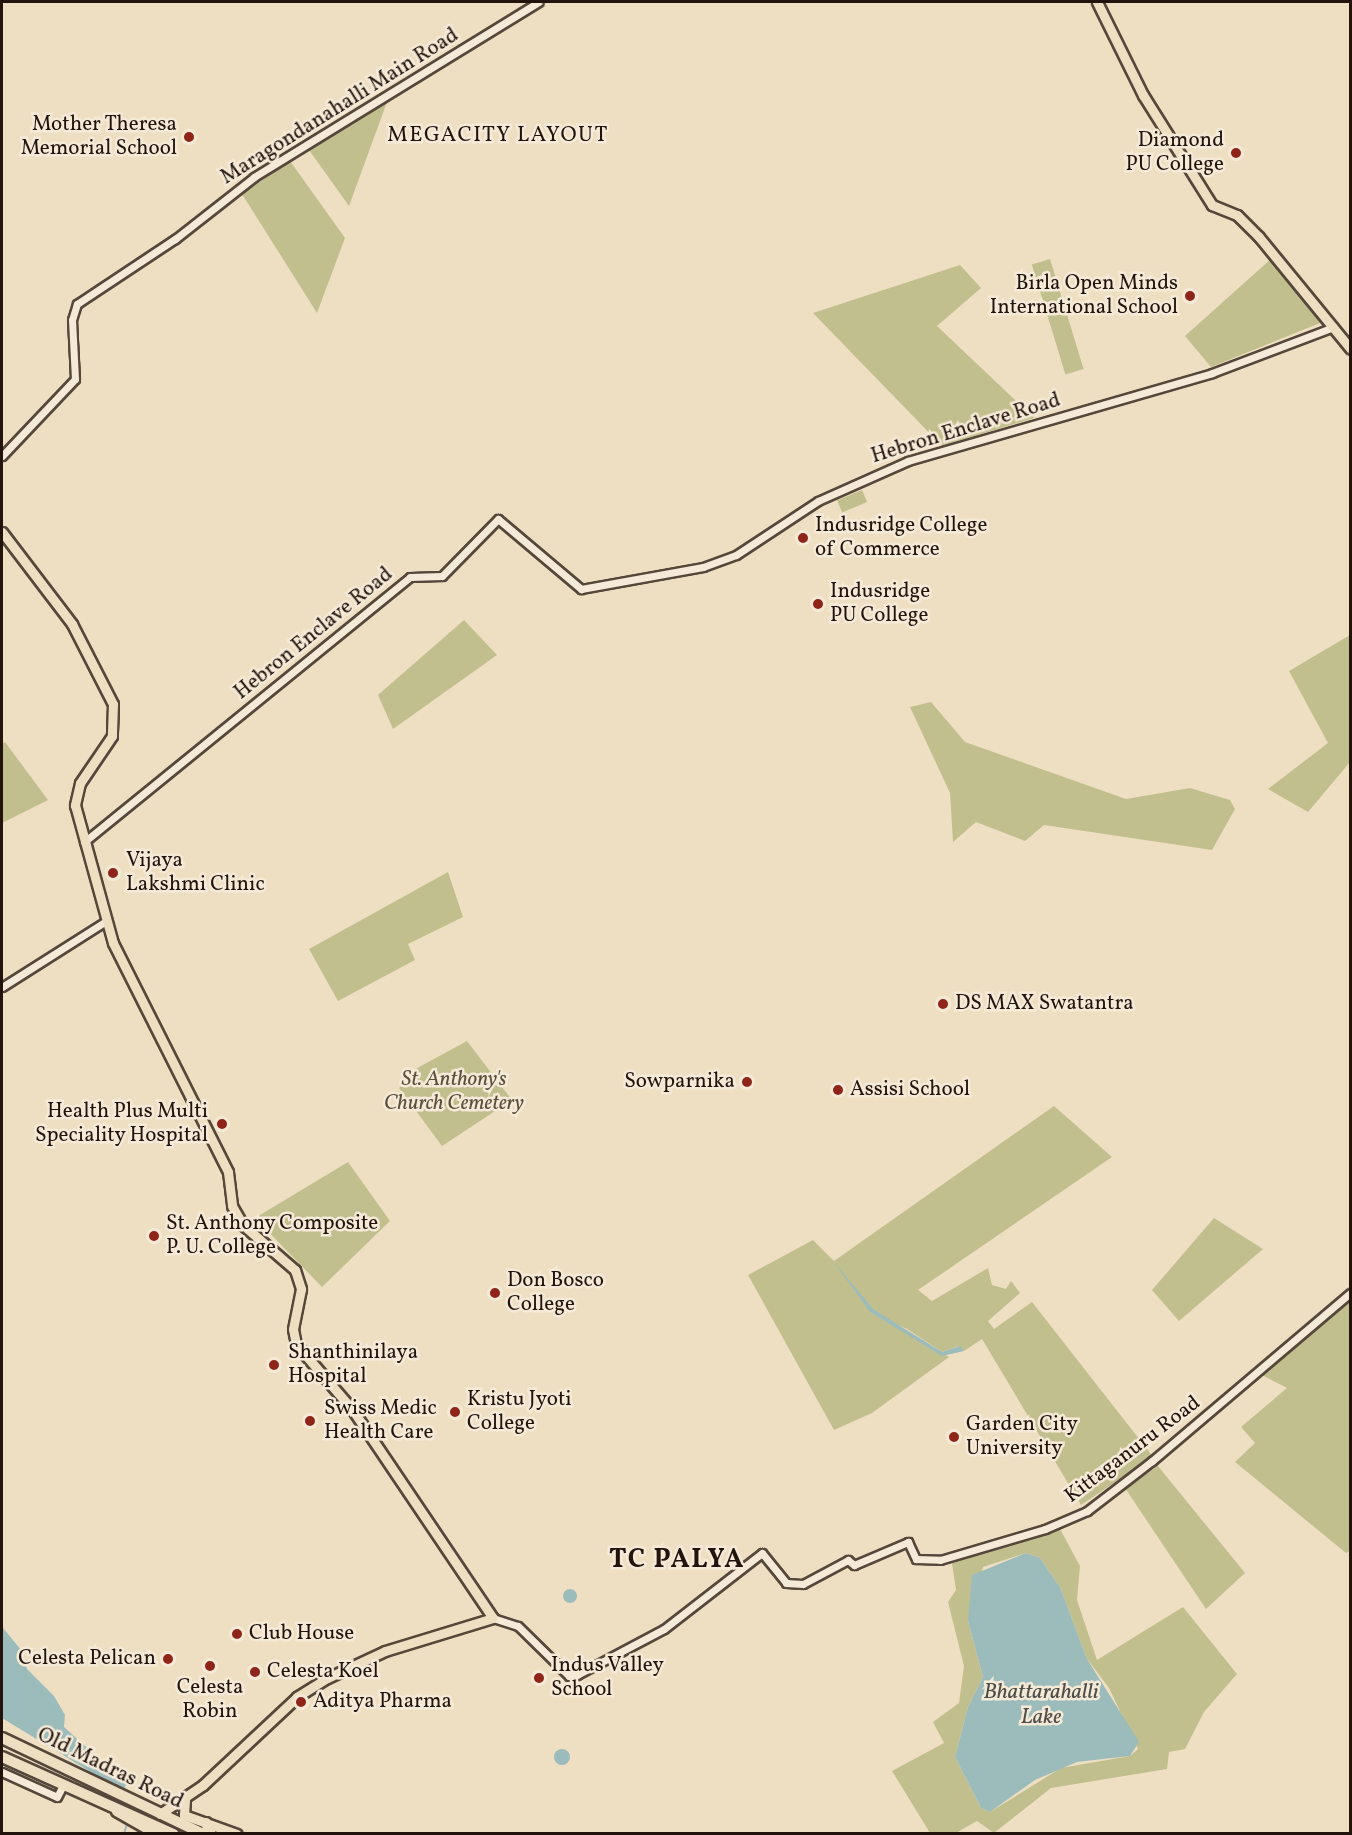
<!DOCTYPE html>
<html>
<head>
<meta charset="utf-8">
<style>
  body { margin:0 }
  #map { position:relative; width:1352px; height:1835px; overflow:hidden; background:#efdfc2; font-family:Vollkorn,serif }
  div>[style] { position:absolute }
  .green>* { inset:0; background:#c1bf8e; transform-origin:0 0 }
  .water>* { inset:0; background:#9cbbbb }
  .round { border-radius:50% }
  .stream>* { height:1.5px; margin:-0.75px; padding:0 0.75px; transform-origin:0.75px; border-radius:0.75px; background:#9cbbbb }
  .roads { filter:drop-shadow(2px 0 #55473a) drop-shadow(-2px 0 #55473a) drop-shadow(0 2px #55473a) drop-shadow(0 -2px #55473a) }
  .minor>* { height:7px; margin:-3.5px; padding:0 3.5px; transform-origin:3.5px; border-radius:3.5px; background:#f5ead7 }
  .major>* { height:9px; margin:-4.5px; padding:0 4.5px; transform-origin:4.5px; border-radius:4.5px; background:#efdfc2 }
  .highway>* { height:10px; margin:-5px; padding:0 5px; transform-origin:5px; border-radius:5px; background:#efdfc2 }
  .dots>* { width:16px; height:16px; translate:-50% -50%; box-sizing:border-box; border:3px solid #f5ead7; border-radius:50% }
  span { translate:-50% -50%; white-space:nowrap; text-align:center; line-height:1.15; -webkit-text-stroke:5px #f5ead7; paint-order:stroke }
  .street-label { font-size:21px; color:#22140d }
  .poi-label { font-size:21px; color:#22140d }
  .right { translate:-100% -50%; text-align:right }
  .left { translate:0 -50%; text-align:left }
  .park-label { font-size:21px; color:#5a503a; font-style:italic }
  .neighbourhood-label { font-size:22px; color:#22140d; letter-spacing:1.5px }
  .water-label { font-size:22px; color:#4d4e4a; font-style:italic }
  .district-label { font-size:27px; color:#22140d; font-weight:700; letter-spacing:1.5px }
  .frame { position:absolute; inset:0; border:3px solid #22140d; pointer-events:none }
</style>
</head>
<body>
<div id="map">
  <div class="green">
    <div style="clip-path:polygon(387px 102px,349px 206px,309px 150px)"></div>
    <div style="clip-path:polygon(290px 161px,345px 238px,317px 313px,242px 194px)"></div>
    <div style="clip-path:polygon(1273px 257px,1325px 321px,1211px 367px,1185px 336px)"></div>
    <div style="left:1050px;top:259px;width:115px;height:19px;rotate:73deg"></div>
    <div style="clip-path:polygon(960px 265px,981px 288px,937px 326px,1034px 418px,942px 446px,813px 313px)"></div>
    <div style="left:862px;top:490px;width:13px;height:27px;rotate:67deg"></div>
    <div style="clip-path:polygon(464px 620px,497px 655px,393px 729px,378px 695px)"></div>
    <div style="clip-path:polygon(1350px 635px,1350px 762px,1308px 812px,1268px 789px,1328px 743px,1289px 671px)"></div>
    <div style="clip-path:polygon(931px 702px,965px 742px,1126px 799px,1190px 788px,1230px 800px,1235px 809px,1212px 850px,1044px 825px,1025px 841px,976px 822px,953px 842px,950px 793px,910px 707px)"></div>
    <div style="clip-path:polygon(5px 742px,48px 800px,2px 823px,2px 744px)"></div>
    <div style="clip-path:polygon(448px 872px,463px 917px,408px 944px,415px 960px,338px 1001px,309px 949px)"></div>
    <div style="clip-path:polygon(467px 1041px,512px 1100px,442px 1146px,399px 1088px,410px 1078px,408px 1073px)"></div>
    <div style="clip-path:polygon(1054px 1106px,1112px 1157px,918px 1290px,932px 1301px,988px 1268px,992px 1285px,1006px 1289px,1011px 1281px,1020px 1293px,988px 1321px,994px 1329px,1032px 1302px,1147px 1449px,1153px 1457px,1081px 1505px,982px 1339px,964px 1351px,959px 1346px,942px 1352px,907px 1329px,870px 1312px,949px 1357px,872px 1413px,834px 1430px,748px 1275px,813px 1240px,834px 1261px)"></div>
    <div style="clip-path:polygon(348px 1162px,390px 1221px,322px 1287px,255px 1218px)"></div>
    <div style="clip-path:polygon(1214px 1218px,1263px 1249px,1179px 1321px,1152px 1290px)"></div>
    <div style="clip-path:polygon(1349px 1302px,1350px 1551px,1346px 1553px,1235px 1462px,1255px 1443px,1241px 1427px,1287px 1388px,1262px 1375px)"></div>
    <div style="clip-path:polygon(1158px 1466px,1245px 1573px,1206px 1609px,1125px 1488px)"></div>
    <div style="clip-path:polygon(evenodd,1060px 1529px,1080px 1566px,1077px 1600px,1097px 1660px,1183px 1607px,1237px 1674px,1204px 1712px,1185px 1749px,1169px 1752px,1167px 1769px,1051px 1788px,994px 1833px,977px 1821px,956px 1833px,930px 1833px,892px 1771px,944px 1743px,933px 1722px,959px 1703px,964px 1666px,948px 1602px,956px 1590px,952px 1563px,1060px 1529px,1026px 1553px,1040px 1558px,1060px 1587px,1087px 1659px,1109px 1688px,1138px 1749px,1130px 1756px,1061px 1768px,990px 1812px,981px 1808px,955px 1757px,968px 1707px,983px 1677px,968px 1621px,983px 1567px,1026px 1553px)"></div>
  </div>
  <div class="water">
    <div style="clip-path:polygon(833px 1261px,873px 1309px,942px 1352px,960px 1346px,964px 1351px,942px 1356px,870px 1312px)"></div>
    <div style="clip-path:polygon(1026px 1553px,1040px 1558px,1060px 1587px,1087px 1659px,1139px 1742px,1130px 1756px,1077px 1762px,1035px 1780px,990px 1812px,981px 1808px,955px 1757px,968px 1707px,983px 1677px,968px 1621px,972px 1575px)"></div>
    <div class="round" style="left:563px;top:1589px;width:14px;height:14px"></div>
    <div style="clip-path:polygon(2px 1613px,3px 1628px,22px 1651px,27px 1669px,54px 1696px,65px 1715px,64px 1727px,127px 1784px,122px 1791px,2px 1718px)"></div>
    <div class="round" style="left:554px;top:1749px;width:16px;height:16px"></div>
  </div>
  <div class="stream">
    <div style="left:124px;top:1834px;width:14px;rotate:-73deg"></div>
  </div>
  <div class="roads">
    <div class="minor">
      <div style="left:2px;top:456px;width:106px;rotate:-46.5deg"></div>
      <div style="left:75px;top:379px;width:59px;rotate:-92.9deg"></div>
      <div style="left:72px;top:320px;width:17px;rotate:-73deg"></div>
      <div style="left:77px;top:304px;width:118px;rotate:-33.6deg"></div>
      <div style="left:175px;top:239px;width:100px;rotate:-38.1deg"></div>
      <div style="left:254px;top:177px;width:334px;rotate:-31.6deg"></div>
      <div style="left:84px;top:842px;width:420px;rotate:-39.1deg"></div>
      <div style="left:410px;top:577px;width:32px;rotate:-2deg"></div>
      <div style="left:442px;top:576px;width:80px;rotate:-45.5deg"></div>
      <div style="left:498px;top:519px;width:109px;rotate:40.1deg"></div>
      <div style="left:581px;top:589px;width:124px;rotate:-10.2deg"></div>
      <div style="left:703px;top:567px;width:35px;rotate:-20deg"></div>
      <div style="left:736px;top:555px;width:98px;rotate:-33.4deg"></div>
      <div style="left:818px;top:501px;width:98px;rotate:-24deg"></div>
      <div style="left:908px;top:461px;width:316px;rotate:-16.1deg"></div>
      <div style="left:1212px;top:373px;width:130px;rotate:-20.7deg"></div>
      <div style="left:2px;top:987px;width:123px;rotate:-32.4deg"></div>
      <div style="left:493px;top:1618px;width:26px;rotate:18deg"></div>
      <div style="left:518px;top:1626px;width:71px;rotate:44.4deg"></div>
      <div style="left:569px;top:1676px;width:8px;rotate:-7deg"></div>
      <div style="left:577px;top:1675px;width:98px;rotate:-27.9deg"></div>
      <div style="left:664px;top:1629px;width:124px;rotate:-37.8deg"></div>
      <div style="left:762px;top:1553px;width:38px;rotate:51deg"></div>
      <div style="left:786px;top:1583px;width:17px;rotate:3deg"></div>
      <div style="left:803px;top:1584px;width:51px;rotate:-28.1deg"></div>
      <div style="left:848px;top:1560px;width:8px;rotate:40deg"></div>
      <div style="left:854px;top:1565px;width:59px;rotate:-23.1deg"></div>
      <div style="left:908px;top:1542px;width:19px;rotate:65deg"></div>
      <div style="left:916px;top:1559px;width:24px;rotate:2deg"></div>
      <div style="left:940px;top:1560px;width:109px;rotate:-16.4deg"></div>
      <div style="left:1045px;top:1529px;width:46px;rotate:-23.2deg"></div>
      <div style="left:1087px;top:1511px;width:82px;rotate:-37.6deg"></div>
      <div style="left:1152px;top:1461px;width:260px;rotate:-40.3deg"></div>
      <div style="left:2px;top:1772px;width:60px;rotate:24.4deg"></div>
      <div style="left:57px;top:1797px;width:11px;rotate:-63deg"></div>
    </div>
    <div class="major">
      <div style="left:1097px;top:2px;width:104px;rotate:63.7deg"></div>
      <div style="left:1143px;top:95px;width:130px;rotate:57.9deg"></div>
      <div style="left:1212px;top:205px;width:27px;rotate:22deg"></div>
      <div style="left:1237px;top:215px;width:31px;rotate:45deg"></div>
      <div style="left:1259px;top:237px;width:144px;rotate:50.7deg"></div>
      <div style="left:2px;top:532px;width:116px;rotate:52.7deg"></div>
      <div style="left:72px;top:624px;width:90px;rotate:62.9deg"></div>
      <div style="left:113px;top:704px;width:32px;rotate:92deg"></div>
      <div style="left:112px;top:736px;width:57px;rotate:124.2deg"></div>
      <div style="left:80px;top:783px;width:23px;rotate:103deg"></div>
      <div style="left:75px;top:805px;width:143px;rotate:74.6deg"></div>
      <div style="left:113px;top:943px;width:256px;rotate:63.3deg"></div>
      <div style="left:228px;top:1172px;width:34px;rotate:83deg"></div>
      <div style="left:232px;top:1206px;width:22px;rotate:60deg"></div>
      <div style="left:243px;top:1225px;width:69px;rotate:40.9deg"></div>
      <div style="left:295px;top:1270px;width:20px;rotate:72deg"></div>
      <div style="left:301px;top:1289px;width:41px;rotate:101.3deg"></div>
      <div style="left:293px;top:1329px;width:15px;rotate:79deg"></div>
      <div style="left:296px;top:1344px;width:86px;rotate:49.3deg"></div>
      <div style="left:352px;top:1409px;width:252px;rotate:56deg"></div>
      <div style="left:493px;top:1618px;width:113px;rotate:163deg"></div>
      <div style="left:385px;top:1651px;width:64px;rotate:155deg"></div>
      <div style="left:327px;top:1678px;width:36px;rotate:148deg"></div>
      <div style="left:297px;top:1697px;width:129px;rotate:136.9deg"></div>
      <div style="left:203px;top:1785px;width:52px;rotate:146deg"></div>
      <div style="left:185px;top:1800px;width:15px;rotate:94deg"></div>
      <div style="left:184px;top:1815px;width:56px;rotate:19.7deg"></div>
      <div style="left:116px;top:1811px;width:46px;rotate:29.9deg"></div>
    </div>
    <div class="highway">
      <div style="left:2px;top:1738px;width:223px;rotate:25.5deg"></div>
      <div style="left:2px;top:1757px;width:188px;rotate:24.2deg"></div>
      <div style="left:206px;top:1823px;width:12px;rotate:66deg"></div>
    </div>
  </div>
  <div class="dots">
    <div style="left:189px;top:137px;background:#8f2418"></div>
    <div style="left:1236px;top:153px;background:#8f2418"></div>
    <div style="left:1190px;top:296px;background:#8f2418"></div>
    <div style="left:803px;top:538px;background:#8f2418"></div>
    <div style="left:818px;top:604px;background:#8f2418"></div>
    <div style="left:113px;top:873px;background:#8f2418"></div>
    <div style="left:943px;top:1004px;background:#8f2418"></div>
    <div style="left:747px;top:1082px;background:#8f2418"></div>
    <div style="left:838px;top:1090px;background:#8f2418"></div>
    <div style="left:222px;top:1124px;background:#8f2418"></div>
    <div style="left:154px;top:1236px;background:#8f2418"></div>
    <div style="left:495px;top:1293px;background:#8f2418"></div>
    <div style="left:274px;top:1365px;background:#8f2418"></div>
    <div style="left:455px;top:1412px;background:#8f2418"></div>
    <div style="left:310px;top:1421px;background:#8f2418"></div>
    <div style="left:954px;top:1437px;background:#8f2418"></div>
    <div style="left:237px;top:1634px;background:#8f2418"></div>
    <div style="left:168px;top:1659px;background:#8f2418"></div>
    <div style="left:210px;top:1666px;background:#8f2418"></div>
    <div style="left:255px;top:1672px;background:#8f2418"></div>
    <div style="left:539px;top:1678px;background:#8f2418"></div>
    <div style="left:301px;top:1702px;background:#8f2418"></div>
  </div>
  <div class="street-label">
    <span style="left:340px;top:107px;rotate:-32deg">Maragondanahalli Main Road</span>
    <span style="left:966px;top:429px;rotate:-17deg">Hebron Enclave Road</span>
    <span style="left:314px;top:634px;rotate:-39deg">Hebron Enclave Road</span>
    <span style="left:1133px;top:1450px;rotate:-37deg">Kittaganuru Road</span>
    <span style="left:110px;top:1769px;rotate:26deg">Old Madras Road</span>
  </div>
  <div class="poi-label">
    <span class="right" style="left:177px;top:137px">Mother Theresa<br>Memorial School</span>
    <span class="right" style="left:1224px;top:153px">Diamond<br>PU College</span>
    <span class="right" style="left:1178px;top:296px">Birla Open Minds<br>International School</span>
    <span class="left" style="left:815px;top:538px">Indusridge College<br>of Commerce</span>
    <span class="left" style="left:830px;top:604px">Indusridge<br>PU College</span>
    <span class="left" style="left:126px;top:873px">Vijaya<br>Lakshmi Clinic</span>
    <span class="left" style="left:955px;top:1004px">DS MAX Swatantra</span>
    <span class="right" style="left:735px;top:1082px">Sowparnika</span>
    <span class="left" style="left:850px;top:1090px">Assisi School</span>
    <span class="right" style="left:208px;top:1124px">Health Plus Multi<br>Speciality Hospital</span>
    <span class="left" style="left:166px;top:1236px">St. Anthony Composite<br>P. U. College</span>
    <span class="left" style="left:507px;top:1293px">Don Bosco<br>College</span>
    <span class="left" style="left:288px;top:1365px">Shanthinilaya<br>Hospital</span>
    <span class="left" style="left:467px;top:1412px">Kristu Jyoti<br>College</span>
    <span class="left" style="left:324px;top:1421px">Swiss Medic<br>Health Care</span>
    <span class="left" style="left:966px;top:1437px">Garden City<br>University</span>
    <span class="left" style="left:249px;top:1634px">Club House</span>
    <span class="right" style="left:156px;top:1659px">Celesta Pelican</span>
    <span class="left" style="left:551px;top:1678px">Indus Valley<br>School</span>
    <span class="left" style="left:267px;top:1672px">Celesta Koel</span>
    <span style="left:210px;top:1700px">Celesta<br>Robin</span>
    <span class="left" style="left:313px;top:1702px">Aditya Pharma</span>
  </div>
  <div class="park-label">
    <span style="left:454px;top:1092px">St. Anthony's<br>Church Cemetery</span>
  </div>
  <div class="neighbourhood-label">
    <span style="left:498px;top:136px">MEGACITY LAYOUT</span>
  </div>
  <div class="water-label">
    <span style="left:1041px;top:1705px">Bhattarahalli<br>Lake</span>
  </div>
  <div class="district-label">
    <span style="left:677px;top:1561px">TC PALYA</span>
  </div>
  <div class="frame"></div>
</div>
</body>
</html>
